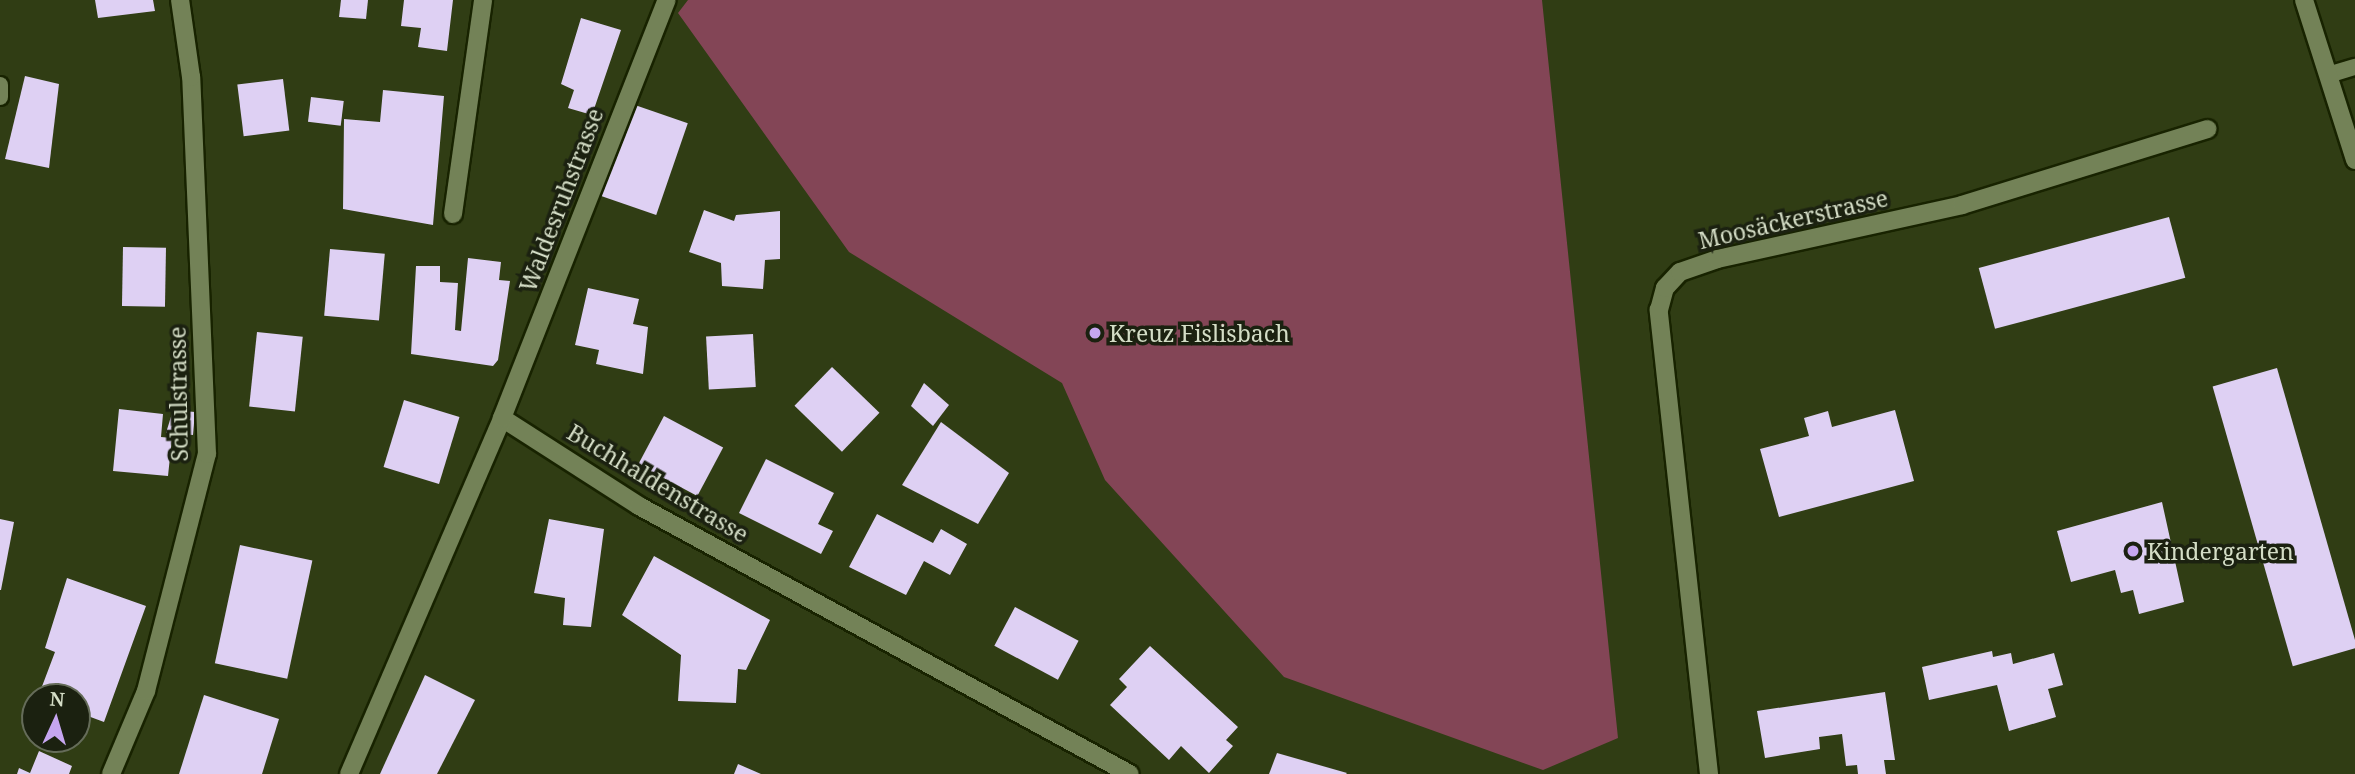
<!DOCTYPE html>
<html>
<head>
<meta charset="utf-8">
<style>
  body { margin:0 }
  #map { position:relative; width:2355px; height:774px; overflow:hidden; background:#303d14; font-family:"Noto Serif",serif }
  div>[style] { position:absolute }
  .green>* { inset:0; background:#834556 }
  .building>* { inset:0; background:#ded0f3; transform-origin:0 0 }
  .roads { filter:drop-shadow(2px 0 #182300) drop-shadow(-2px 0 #182300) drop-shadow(0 2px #182300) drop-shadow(0 -2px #182300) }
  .service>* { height:16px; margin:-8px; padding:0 8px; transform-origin:8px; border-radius:8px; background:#738257 }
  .minor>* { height:18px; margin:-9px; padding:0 9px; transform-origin:9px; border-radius:9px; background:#738257 }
  .secondary>* { height:18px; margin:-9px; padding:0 9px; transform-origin:9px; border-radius:9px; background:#738257 }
  .dots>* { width:19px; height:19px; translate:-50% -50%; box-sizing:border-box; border:4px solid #1b2110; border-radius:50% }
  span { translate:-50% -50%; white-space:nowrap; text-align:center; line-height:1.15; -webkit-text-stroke:7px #1b2110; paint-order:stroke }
  .street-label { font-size:23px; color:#d4ddc6 }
  .poi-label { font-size:23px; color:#d4ddc6 }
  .left { translate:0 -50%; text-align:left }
  .north { position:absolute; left:21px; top:683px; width:70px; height:70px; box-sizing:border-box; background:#1b2110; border:2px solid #656c59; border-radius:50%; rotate:4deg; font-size:19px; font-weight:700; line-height:28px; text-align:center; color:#d4ddc6 }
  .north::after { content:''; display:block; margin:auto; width:24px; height:32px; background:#c6a6f0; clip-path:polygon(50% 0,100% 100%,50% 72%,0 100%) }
</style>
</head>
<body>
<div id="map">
  <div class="green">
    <div style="clip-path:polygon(688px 0,1542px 0,1618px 738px,1543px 770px,1284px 677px,1105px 480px,1062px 383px,849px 252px,678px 13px)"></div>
  </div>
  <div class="building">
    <div style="clip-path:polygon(95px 0,153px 0,155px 11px,98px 18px)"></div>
    <div style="clip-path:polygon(341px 0,368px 0,366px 19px,339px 17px)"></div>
    <div style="clip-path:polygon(404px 0,453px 0,447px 51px,418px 47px,421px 28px,401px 26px)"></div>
    <div style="clip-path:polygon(581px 18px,621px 30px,592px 115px,568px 108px,574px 90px,561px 84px)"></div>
    <div style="clip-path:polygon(25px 76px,59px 84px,49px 168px,5px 159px)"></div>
    <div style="left:283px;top:79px;width:52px;height:46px;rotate:83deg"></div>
    <div style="clip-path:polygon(383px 90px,444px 96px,433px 225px,343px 209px,344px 119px,380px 122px)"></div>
    <div style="left:311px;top:97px;width:33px;height:25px;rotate:7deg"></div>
    <div style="left:632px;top:104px;width:59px;height:97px;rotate:19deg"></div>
    <div style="clip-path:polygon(704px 210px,734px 221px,736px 215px,780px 211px,780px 259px,765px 260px,763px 289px,722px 286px,721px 263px,689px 252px)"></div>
    <div style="left:2169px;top:217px;width:63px;height:197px;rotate:75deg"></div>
    <div style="left:123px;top:247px;width:43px;height:59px;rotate:1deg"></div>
    <div style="left:330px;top:249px;width:55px;height:67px;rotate:5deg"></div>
    <div style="clip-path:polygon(468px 258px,501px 262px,499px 280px,510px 281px,498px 360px,493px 366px,411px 354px,416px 266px,440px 266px,440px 282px,458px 283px,455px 330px,461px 331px)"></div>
    <div style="clip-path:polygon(588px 288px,639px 299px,633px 324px,648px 327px,643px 374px,596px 364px,599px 350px,575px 345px)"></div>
    <div style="left:257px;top:332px;width:46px;height:75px;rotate:6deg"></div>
    <div style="left:753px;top:334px;width:53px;height:47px;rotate:87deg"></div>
    <div style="left:832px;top:367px;width:66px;height:54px;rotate:44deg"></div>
    <div style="left:2277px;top:368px;width:291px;height:67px;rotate:74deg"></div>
    <div style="clip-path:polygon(924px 383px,949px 405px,933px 426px,911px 406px)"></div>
    <div style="left:404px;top:400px;width:58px;height:70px;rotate:17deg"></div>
    <div style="clip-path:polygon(119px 409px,163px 414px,161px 437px,172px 438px,168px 476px,113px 471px)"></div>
    <div style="clip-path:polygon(173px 410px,195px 412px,193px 435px,166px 433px)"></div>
    <div style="clip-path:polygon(1895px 410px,1914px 481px,1779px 517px,1760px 449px,1809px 436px,1804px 418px,1828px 411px,1832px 427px)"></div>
    <div style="left:664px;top:416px;width:67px;height:55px;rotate:28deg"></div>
    <div style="clip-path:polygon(941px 422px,1009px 473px,978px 524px,902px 485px)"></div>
    <div style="clip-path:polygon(766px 459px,834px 493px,818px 524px,833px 531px,821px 554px,739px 513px)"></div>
    <div style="clip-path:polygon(2162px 502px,2184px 602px,2139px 614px,2133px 590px,2121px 593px,2115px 570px,2071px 582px,2057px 531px)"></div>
    <div style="clip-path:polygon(877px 514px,933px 543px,941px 529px,967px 544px,950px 575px,924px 561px,906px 595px,849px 567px)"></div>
    <div style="clip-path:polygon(0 519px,14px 522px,1px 590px,0 590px)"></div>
    <div style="clip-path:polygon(549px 519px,604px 529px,591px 627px,563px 625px,565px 598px,534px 593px)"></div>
    <div style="left:240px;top:545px;width:74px;height:121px;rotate:12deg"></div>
    <div style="clip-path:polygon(654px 556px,770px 620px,746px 670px,738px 669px,736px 703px,678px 701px,681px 655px,622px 615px)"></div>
    <div style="clip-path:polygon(67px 578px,146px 606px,104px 722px,77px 712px,77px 697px,38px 697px,55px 652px,45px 648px)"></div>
    <div style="left:1015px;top:607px;width:72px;height:44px;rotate:28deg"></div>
    <div style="clip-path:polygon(1150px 646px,1238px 727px,1226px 740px,1233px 746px,1209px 773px,1181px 746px,1169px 760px,1110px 705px,1127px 687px,1119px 679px)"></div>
    <div style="clip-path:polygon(1992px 651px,1993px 657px,2011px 653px,2013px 664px,2054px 653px,2063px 685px,2048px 689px,2056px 717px,2009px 731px,1997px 685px,1929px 700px,1922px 667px)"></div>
    <div style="clip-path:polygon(425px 675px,475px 700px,437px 774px,380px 774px)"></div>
    <div style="clip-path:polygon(1885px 692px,1895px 760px,1884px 760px,1886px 774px,1858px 774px,1857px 765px,1846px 766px,1842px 734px,1819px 737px,1820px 749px,1765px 758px,1757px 711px)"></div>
    <div style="clip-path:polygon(204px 695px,279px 719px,262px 774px,179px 774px)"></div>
    <div style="clip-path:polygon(39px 751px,72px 766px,69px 774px,17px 774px,19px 768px,30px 773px)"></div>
    <div style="clip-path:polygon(1277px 753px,1347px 773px,1346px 774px,1269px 774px)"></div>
    <div style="clip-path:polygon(738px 764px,761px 774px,734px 774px)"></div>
  </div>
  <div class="roads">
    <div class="service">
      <div style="left:2328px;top:75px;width:28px;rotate:-17deg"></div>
      <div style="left:0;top:85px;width:12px;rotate:90deg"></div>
    </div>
    <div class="minor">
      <div style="left:453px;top:214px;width:216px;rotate:-82deg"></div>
      <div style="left:502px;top:418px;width:163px;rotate:32.7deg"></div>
      <div style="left:639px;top:506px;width:559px;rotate:28.63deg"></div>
      <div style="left:111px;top:774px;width:90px;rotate:-67.1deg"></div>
      <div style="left:146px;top:691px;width:245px;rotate:-75.6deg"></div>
      <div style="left:207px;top:454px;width:377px;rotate:-92.4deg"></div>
      <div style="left:191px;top:77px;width:78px;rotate:-98.1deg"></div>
      <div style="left:349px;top:774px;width:387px;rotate:-66.7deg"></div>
      <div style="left:502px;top:418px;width:449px;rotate:-68.5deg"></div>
      <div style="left:1709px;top:774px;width:467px;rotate:-96.2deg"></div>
      <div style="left:1659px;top:310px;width:23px;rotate:-75deg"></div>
      <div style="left:1665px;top:288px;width:22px;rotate:-47deg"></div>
      <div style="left:1680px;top:272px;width:39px;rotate:-19deg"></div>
      <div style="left:1717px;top:259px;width:251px;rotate:-12.4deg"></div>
      <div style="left:1962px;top:205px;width:257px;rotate:-17.2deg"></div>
    </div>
    <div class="secondary">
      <div style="left:2304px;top:0;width:168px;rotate:72.3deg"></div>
    </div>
  </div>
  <div class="dots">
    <div style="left:1095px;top:333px;background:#c6a6f0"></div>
    <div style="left:2133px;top:551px;background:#c6a6f0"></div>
  </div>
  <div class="street-label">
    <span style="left:561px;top:200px;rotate:-69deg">Waldesruhstrasse</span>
    <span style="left:1793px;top:219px;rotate:-13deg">Moosäckerstrasse</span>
    <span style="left:178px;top:394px;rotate:-91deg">Schulstrasse</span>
    <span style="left:658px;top:483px;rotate:31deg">Buchhaldenstrasse</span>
  </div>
  <div class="poi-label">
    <span class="left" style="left:1109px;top:333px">Kreuz Fislisbach</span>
    <span class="left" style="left:2147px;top:551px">Kindergarten</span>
  </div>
  <div class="north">N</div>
</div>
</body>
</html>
